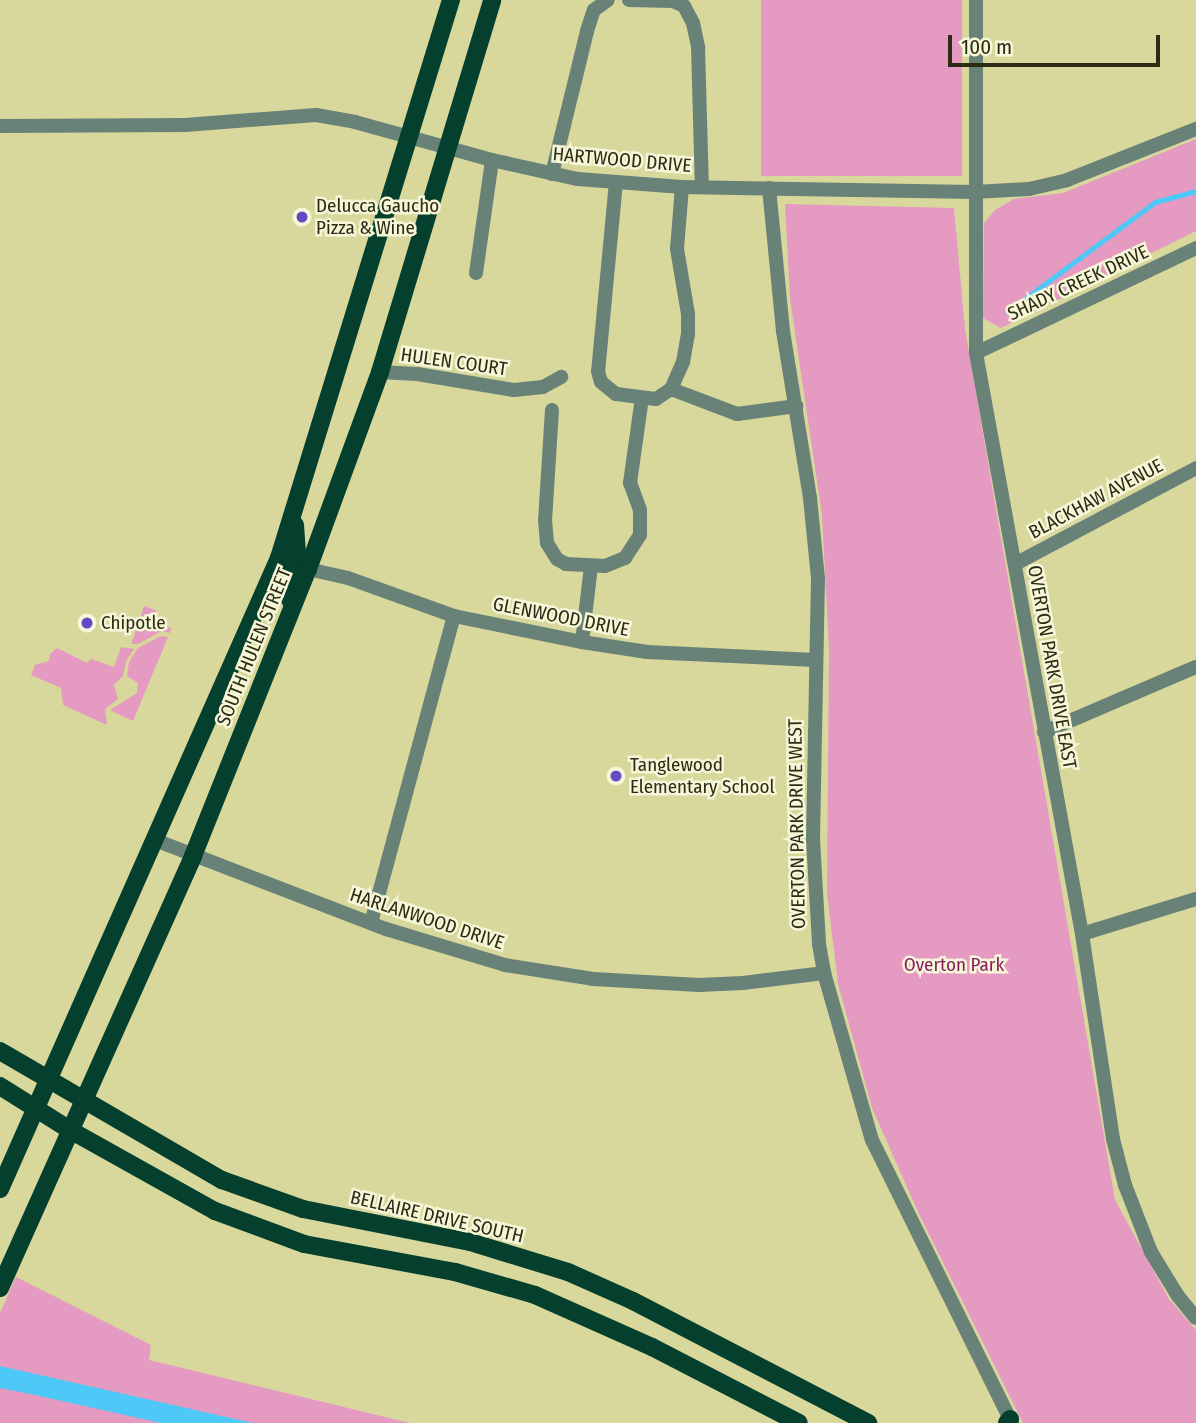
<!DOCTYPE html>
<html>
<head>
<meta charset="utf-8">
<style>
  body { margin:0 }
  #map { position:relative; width:1196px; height:1423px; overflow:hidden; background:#d8d79c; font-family:"Fira Sans Condensed",sans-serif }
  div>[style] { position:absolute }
  .green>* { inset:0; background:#e59ac2; transform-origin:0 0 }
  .water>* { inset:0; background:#4ec8f6 }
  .stream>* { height:4.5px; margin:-2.25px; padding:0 2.25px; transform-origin:2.25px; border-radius:2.25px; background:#4ec8f6 }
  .minor>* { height:14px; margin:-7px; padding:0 7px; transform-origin:7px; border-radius:7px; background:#688277 }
  .major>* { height:18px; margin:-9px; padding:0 9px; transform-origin:9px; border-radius:9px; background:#05402e }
  .dots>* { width:19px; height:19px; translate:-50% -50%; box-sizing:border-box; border:4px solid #f6f6d9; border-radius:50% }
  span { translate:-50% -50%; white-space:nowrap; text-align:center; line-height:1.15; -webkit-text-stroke:5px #f6f6d9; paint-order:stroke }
  .street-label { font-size:19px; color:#2c2b14 }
  .poi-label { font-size:19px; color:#2c2b14 }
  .left { translate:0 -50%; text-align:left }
  .park-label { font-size:19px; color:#881f62 }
  .scale { position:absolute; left:948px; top:35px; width:212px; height:32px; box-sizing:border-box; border:4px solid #2c2b14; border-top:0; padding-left:9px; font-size:21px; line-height:24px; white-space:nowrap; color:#2c2b14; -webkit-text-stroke:5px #f6f6d9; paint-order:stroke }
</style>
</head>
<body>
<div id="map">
  <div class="green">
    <div style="left:761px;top:0;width:201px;height:176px"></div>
    <div style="clip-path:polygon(1196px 139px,1196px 231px,1001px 328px,983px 318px,984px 223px,995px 210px,1014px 199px,1063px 193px)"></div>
    <div style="clip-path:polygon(785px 204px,954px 208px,965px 329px,1115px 1200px,1169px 1299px,1196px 1330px,1196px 1423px,1023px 1423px,918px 1212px,872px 1108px,838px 984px,827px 893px,829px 649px,822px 515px,790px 299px)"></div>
    <div style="clip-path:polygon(144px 606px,157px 611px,154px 621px,171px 628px,170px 633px,162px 631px,138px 644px,131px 644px,140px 619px,145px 618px,141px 615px)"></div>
    <div style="clip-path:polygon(161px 636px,168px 637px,133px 721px,110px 710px,137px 693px,138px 683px,127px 676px,129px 662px,138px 648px)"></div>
    <div style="clip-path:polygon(121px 647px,134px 649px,126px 661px,123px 676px,114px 685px,118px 699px,105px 709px,107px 725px,63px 705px,61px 688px,31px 675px,35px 665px,49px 661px,50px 654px,57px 648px,87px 663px,91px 659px,114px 667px)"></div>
    <div style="clip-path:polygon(16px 1277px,151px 1345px,149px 1360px,410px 1423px,0 1423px,0 1313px)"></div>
  </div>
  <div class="water">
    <div style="clip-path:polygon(0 1366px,253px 1423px,161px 1423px,35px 1395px,0 1388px)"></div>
  </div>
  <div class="stream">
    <div style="left:1007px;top:312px;width:184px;rotate:-36.6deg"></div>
    <div style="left:1155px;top:202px;width:42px;rotate:-15deg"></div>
  </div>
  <div class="minor">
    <div style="left:629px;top:0;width:44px;rotate:1.3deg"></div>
    <div style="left:673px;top:1px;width:12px;rotate:24deg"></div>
    <div style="left:684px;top:6px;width:19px;rotate:62deg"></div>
    <div style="left:693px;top:23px;width:25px;rotate:78deg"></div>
    <div style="left:698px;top:47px;width:139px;rotate:88.4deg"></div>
    <div style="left:976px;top:0;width:353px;rotate:90deg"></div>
    <div style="left:976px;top:353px;width:591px;rotate:79.66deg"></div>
    <div style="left:1082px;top:934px;width:207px;rotate:81.4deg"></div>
    <div style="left:1113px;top:1139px;width:48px;rotate:75.4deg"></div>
    <div style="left:1125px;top:1185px;width:72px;rotate:68.8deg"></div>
    <div style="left:1151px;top:1252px;width:52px;rotate:58.5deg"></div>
    <div style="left:1178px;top:1296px;width:28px;rotate:51deg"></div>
    <div style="left:0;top:126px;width:185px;rotate:-0.3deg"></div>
    <div style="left:185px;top:125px;width:131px;rotate:-4.4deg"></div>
    <div style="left:316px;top:115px;width:40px;rotate:10deg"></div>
    <div style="left:355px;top:122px;width:142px;rotate:15.5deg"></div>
    <div style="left:492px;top:160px;width:88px;rotate:12.5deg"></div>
    <div style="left:578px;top:179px;width:104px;rotate:4.4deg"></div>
    <div style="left:682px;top:187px;width:293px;rotate:1deg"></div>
    <div style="left:975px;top:192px;width:54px;rotate:-3.2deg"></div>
    <div style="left:1029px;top:189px;width:39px;rotate:-13deg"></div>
    <div style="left:1067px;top:180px;width:139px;rotate:-21.6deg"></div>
    <div style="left:552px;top:174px;width:147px;rotate:-76.2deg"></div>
    <div style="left:587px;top:31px;width:22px;rotate:-72deg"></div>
    <div style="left:594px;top:10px;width:17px;rotate:-36deg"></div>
    <div style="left:616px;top:182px;width:190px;rotate:95.4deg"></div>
    <div style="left:598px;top:371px;width:11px;rotate:75deg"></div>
    <div style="left:601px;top:382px;width:19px;rotate:39deg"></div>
    <div style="left:616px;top:394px;width:40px;rotate:7.1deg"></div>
    <div style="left:656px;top:399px;width:18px;rotate:-34deg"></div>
    <div style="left:671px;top:389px;width:30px;rotate:-66deg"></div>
    <div style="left:683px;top:362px;width:27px;rotate:-80deg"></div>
    <div style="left:688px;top:335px;width:21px;rotate:-90deg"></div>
    <div style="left:688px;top:314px;width:66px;rotate:-99.6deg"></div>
    <div style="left:677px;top:249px;width:62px;rotate:-85.4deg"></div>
    <div style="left:769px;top:188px;width:144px;rotate:84.4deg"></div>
    <div style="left:783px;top:331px;width:169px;rotate:80.8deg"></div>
    <div style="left:810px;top:498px;width:80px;rotate:84.3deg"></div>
    <div style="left:818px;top:578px;width:261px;rotate:91.1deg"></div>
    <div style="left:813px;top:839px;width:105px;rotate:86.7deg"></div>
    <div style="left:819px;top:944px;width:29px;rotate:80deg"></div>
    <div style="left:824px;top:973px;width:174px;rotate:74deg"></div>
    <div style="left:872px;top:1140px;width:316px;rotate:63.7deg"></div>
    <div style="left:476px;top:273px;width:114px;rotate:-81.9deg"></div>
    <div style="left:976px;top:353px;width:244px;rotate:-25.5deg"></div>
    <div style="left:380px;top:372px;width:37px;rotate:3deg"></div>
    <div style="left:417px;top:374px;width:98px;rotate:9.4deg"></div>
    <div style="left:514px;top:390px;width:29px;rotate:-6deg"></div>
    <div style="left:543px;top:387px;width:21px;rotate:-29deg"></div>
    <div style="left:671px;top:389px;width:71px;rotate:20.7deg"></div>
    <div style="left:737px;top:414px;width:60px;rotate:-7.7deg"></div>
    <div style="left:552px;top:410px;width:110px;rotate:93.6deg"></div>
    <div style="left:545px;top:520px;width:23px;rotate:85deg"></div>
    <div style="left:547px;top:543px;width:19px;rotate:58deg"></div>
    <div style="left:557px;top:559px;width:10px;rotate:29deg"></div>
    <div style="left:566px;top:564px;width:39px;rotate:3deg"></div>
    <div style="left:605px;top:566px;width:22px;rotate:-22deg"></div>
    <div style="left:625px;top:558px;width:27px;rotate:-57deg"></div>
    <div style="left:640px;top:535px;width:25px;rotate:-90deg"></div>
    <div style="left:640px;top:510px;width:29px;rotate:-110deg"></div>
    <div style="left:630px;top:483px;width:86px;rotate:-82deg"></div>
    <div style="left:1015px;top:564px;width:205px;rotate:-27.9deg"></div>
    <div style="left:308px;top:569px;width:41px;rotate:12.7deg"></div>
    <div style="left:348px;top:578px;width:113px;rotate:19.7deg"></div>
    <div style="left:454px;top:616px;width:131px;rotate:11.5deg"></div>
    <div style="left:582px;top:642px;width:66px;rotate:8.7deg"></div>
    <div style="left:647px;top:652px;width:168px;rotate:2.7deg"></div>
    <div style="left:582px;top:642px;width:77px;rotate:-83.2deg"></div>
    <div style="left:1044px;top:732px;width:165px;rotate:-23.2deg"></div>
    <div style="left:155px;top:840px;width:248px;rotate:21.1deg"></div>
    <div style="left:386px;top:929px;width:124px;rotate:16.8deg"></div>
    <div style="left:505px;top:965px;width:89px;rotate:9deg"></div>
    <div style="left:593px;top:979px;width:106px;rotate:3.2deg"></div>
    <div style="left:699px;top:985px;width:44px;rotate:-2.6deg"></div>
    <div style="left:743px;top:983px;width:82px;rotate:-7deg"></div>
    <div style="left:371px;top:923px;width:318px;rotate:-74.9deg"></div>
    <div style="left:1082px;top:934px;width:119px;rotate:-17.1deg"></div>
  </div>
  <div class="major">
    <div style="left:295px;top:525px;width:30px;rotate:86deg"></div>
    <div style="left:297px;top:555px;width:18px;rotate:52deg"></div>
    <div style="left:279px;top:558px;width:11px;rotate:34deg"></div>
    <div style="left:288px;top:564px;width:9px;rotate:72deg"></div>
    <div style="left:291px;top:573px;width:27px;rotate:92deg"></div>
    <div style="left:0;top:1051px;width:257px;rotate:30.2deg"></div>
    <div style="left:222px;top:1180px;width:86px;rotate:19.7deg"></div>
    <div style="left:303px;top:1209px;width:170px;rotate:11.2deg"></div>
    <div style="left:470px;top:1242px;width:102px;rotate:17deg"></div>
    <div style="left:568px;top:1272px;width:71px;rotate:24deg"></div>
    <div style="left:633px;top:1301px;width:265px;rotate:27.4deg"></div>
    <div style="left:0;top:1086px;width:83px;rotate:32.2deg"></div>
    <div style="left:70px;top:1130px;width:166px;rotate:29.2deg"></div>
    <div style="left:215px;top:1211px;width:95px;rotate:20.3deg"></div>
    <div style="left:304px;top:1244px;width:154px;rotate:10.5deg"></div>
    <div style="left:455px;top:1272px;width:83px;rotate:16deg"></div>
    <div style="left:535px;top:1295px;width:128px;rotate:24deg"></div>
    <div style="left:652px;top:1347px;width:165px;rotate:27.3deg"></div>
    <div style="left:0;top:1189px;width:690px;rotate:-66.15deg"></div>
    <div style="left:279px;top:558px;width:584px;rotate:-72.87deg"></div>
    <div style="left:0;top:1288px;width:473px;rotate:-65.9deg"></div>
    <div style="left:193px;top:856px;width:309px;rotate:-68.2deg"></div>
    <div style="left:308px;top:569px;width:210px;rotate:-69.9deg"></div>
    <div style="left:380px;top:372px;width:388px;rotate:-73.2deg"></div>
    <div style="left:1007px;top:1423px;width:5px;rotate:-53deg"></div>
  </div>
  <div class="dots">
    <div style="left:302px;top:217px;background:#624bc4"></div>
    <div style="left:87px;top:623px;background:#624bc4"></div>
    <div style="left:616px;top:776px;background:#624bc4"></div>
  </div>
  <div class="street-label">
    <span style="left:622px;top:160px;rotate:5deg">HARTWOOD DRIVE</span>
    <span style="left:1078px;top:283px;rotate:-25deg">SHADY CREEK DRIVE</span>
    <span style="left:454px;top:362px;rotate:8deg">HULEN COURT</span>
    <span style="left:1096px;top:499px;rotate:-28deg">BLACKHAW AVENUE</span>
    <span style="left:561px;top:617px;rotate:11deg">GLENWOOD DRIVE</span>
    <span style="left:254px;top:647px;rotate:-68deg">SOUTH HULEN STREET</span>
    <span style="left:1052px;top:667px;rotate:80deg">OVERTON PARK DRIVE EAST</span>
    <span style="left:797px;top:824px;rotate:-91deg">OVERTON PARK DRIVE WEST</span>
    <span style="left:427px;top:919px;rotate:18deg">HARLANWOOD DRIVE</span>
    <span style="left:437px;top:1217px;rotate:13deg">BELLAIRE DRIVE SOUTH</span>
  </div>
  <div class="poi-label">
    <span class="left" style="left:316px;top:217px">Delucca Gaucho<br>Pizza &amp; Wine</span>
    <span class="left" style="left:101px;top:623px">Chipotle</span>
    <span class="left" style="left:630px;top:776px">Tanglewood<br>Elementary School</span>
  </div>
  <div class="park-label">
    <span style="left:954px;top:965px">Overton Park</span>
  </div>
  <div class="scale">100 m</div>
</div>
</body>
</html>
